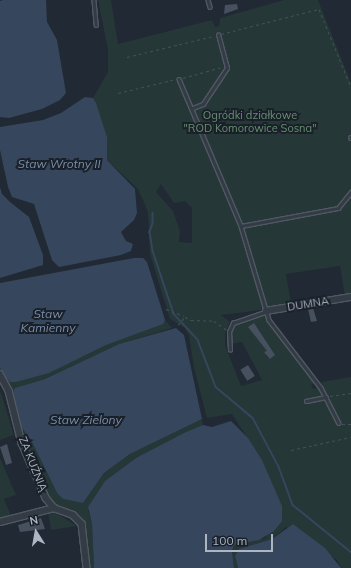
<!DOCTYPE html>
<html>
<head>
<meta charset="utf-8">
<style>
  body { margin:0 }
  #map { position:relative; width:351px; height:568px; overflow:hidden; background:#202934; font-family:Mulish,sans-serif }
  div>[style] { position:absolute }
  .green>* { inset:0; background:#253737 }
  .water>* { inset:0; background:#36465c }
  .stream>* { height:1.5px; margin:-0.75px; padding:0 0.75px; transform-origin:0.75px; border-radius:0.75px; background:#36465c }
  .building>* { inset:0; background:#46505e; transform-origin:0 0 }
  .path>* { height:1px; margin-top:-0.5px; transform-origin:0; background:repeating-linear-gradient(90deg,#415255 0 3px,transparent 0 6px) }
  .roads { filter:drop-shadow(1px 0 #515863) drop-shadow(-1px 0 #515863) drop-shadow(0 1px #515863) drop-shadow(0 -1px #515863) }
  .service>* { height:2.5px; margin:-1.25px; padding:0 1.25px; transform-origin:1.25px; border-radius:1.25px; background:#333b45 }
  .minor>* { height:5.5px; margin:-2.75px; padding:0 2.75px; transform-origin:2.75px; border-radius:2.75px; background:#333b45 }
  span { translate:-50% -50%; white-space:nowrap; text-align:center; line-height:1.15; -webkit-text-stroke:4px #192029; paint-order:stroke }
  .park-label { font-size:11px; color:#679070 }
  .street-label { font-size:11px; color:#adb5c2 }
  .water-label { font-size:12px; color:#778da9; font-style:italic }
  .north { position:absolute; left:16px; top:512px; width:40px; height:40px; -webkit-text-stroke:3px #192029; paint-order:stroke; rotate:349deg; font-size:11px; font-weight:700; line-height:16px; text-align:center; color:#adb5c2 }
  .north::after { content:''; display:block; margin:auto; width:14px; height:18px; background:#adb5c2; clip-path:polygon(50% 0,100% 100%,50% 72%,0 100%) }
  .scale { position:absolute; left:205px; top:534px; width:68px; height:18px; box-sizing:border-box; border:2px solid #adb5c2; border-top:0; padding-left:5px; font-size:12px; line-height:14px; white-space:nowrap; color:#adb5c2; -webkit-text-stroke:3px #192029; paint-order:stroke }
</style>
</head>
<body>
<div id="map">
  <div class="green">
    <div style="clip-path:polygon(evenodd,98px 0,111px 0,118px 44px,212px 20px,215px 27px,219px 26px,220px 18px,284px 0,318px 0,351px 83px,351px 295px,345px 296px,340px 266px,286px 274px,291px 303px,283px 306px,270px 308px,264px 305px,261px 310px,221px 315px,230px 322px,225px 334px,225px 345px,241px 386px,262px 380px,242px 342px,230px 344px,229px 331px,235px 324px,264px 314px,267px 322px,316px 383px,311px 385px,313px 389px,322px 387px,321px 382px,351px 377px,351px 568px,341px 568px,337px 560px,286px 527px,272px 539px,239px 549px,235px 556px,238px 568px,234px 568px,232px 551px,234px 545px,266px 538px,262px 460px,232px 414px,207px 418px,194px 368px,189px 335px,185px 328px,170px 319px,150px 254px,148px 212px,138px 189px,107px 160px,107px 137px,93px 98px,108px 72px,108px 50px,98px 0,161px 184px,174px 203px,185px 201px,192px 208px,192px 243px,179px 242px,180px 231px,173px 211px,156px 192px,161px 184px)"></div>
    <div style="clip-path:polygon(148px 267px,165px 320px,172px 328px,119px 344px,45px 379px,19px 387px,20px 425px,32px 442px,57px 493px,63px 499px,83px 503px,104px 473px,130px 454px,202px 419px,203px 425px,136px 458px,105px 481px,88px 511px,92px 524px,94px 568px,88px 568px,82px 519px,78px 514px,57px 507px,48px 497px,26px 449px,0 368px,6px 378px,83px 356px,100px 348px)"></div>
    <div style="clip-path:polygon(0 390px,14px 435px,0 440px)"></div>
    <div style="clip-path:polygon(0 458px,16px 495px,4px 499px,12px 518px,0 521px)"></div>
    <div style="clip-path:polygon(48px 512px,54px 512px,77px 526px,51px 530px)"></div>
  </div>
  <div class="water">
    <div style="clip-path:polygon(3px 0,46px 0,47px 22px,57px 40px,66px 93px,60px 100px,42px 109px,9px 118px,0 117px,0 1px)"></div>
    <div style="clip-path:polygon(85px 97px,93px 98px,96px 103px,107px 137px,107px 160px,135px 189px,137px 213px,134px 220px,121px 232px,126px 241px,133px 244px,131px 251px,121px 255px,59px 267px,52px 260px,34px 204px,12px 197px,8px 187px,0 150px,0 127px,43px 120px,61px 113px)"></div>
    <div style="clip-path:polygon(0 187px,2px 194px,10px 202px,29px 217px,43px 255px,43px 265px,0 278px)"></div>
    <div style="clip-path:polygon(134px 258px,143px 258px,147px 262px,165px 320px,163px 324px,106px 345px,49px 373px,16px 382px,10px 382px,6px 378px,0 368px,0 283px)"></div>
    <div style="clip-path:polygon(176px 328px,184px 335px,202px 419px,130px 454px,104px 473px,83px 503px,63px 499px,57px 493px,32px 442px,20px 425px,13px 392px,15px 388px,45px 379px,119px 344px)"></div>
    <div style="clip-path:polygon(231px 421px,248px 438px,262px 460px,282px 506px,282px 521px,274px 531px,259px 540px,234px 545px,232px 551px,234px 568px,94px 568px,92px 524px,88px 507px,105px 481px,136px 458px,184px 433px,203px 425px,212px 427px)"></div>
    <div style="clip-path:polygon(293px 524px,325px 548px,341px 568px,238px 568px,235px 556px,239px 549px,272px 539px)"></div>
  </div>
  <div class="stream">
    <div style="left:153px;top:213px;width:11px;rotate:90deg"></div>
    <div style="left:153px;top:224px;width:9px;rotate:111deg"></div>
    <div style="left:150px;top:232px;width:19px;rotate:81deg"></div>
    <div style="left:153px;top:251px;width:66px;rotate:71.6deg"></div>
    <div style="left:174px;top:314px;width:35px;rotate:47deg"></div>
    <div style="left:198px;top:340px;width:50px;rotate:69deg"></div>
    <div style="left:216px;top:387px;width:48px;rotate:40deg"></div>
    <div style="left:253px;top:418px;width:55px;rotate:62deg"></div>
    <div style="left:279px;top:467px;width:40px;rotate:69.8deg"></div>
    <div style="left:293px;top:505px;width:75px;rotate:39deg"></div>
  </div>
  <div class="building">
    <div style="clip-path:polygon(237px 4px,238px 9px,224px 14px,225px 5px)"></div>
    <div style="clip-path:polygon(313px 308px,317px 321px,311px 322px,308px 309px)"></div>
    <div style="clip-path:polygon(254px 323px,275px 355px,270px 359px,264px 352px,267px 351px,248px 327px)"></div>
    <div style="left:248px;top:365px;width:13px;height:9px;rotate:58deg"></div>
    <div style="clip-path:polygon(7px 444px,12px 463px,6px 465px,0 447px)"></div>
    <div style="clip-path:polygon(41px 518px,45px 529px,20px 532px,18px 525px)"></div>
  </div>
  <div class="path">
    <div style="left:221px;top:34px;width:101px;rotate:-14.3deg"></div>
    <div style="left:319px;top:9px;width:84px;rotate:67.7deg"></div>
    <div style="left:127px;top:57px;width:89px;rotate:-13.6deg"></div>
    <div style="left:183px;top:78px;width:41px;rotate:-15.8deg"></div>
    <div style="left:118px;top:93px;width:60px;rotate:-13.6deg"></div>
    <div style="left:166px;top:309px;width:19px;rotate:21deg"></div>
    <div style="left:178px;top:325px;width:11px;rotate:-49deg"></div>
    <div style="left:185px;top:317px;width:7px;rotate:27deg"></div>
    <div style="left:191px;top:320px;width:23px;rotate:2deg"></div>
    <div style="left:214px;top:321px;width:16px;rotate:35deg"></div>
    <div style="left:330px;top:396px;width:21px;rotate:-8deg"></div>
    <div style="left:342px;top:424px;width:9px"></div>
    <div style="left:291px;top:450px;width:61px;rotate:-12.2deg"></div>
  </div>
  <div class="roads">
    <div class="service">
      <div style="left:94px;top:0;width:25px;rotate:85deg"></div>
      <div style="left:208px;top:0;width:7px;rotate:74deg"></div>
      <div style="left:179px;top:79px;width:160px;rotate:67.1deg"></div>
      <div style="left:241px;top:226px;width:98px;rotate:73.4deg"></div>
      <div style="left:269px;top:320px;width:86px;rotate:52.6deg"></div>
      <div style="left:321px;top:388px;width:39px;rotate:63deg"></div>
      <div style="left:193px;top:108px;width:11px;rotate:-22deg"></div>
      <div style="left:203px;top:104px;width:43px;rotate:-56.3deg"></div>
      <div style="left:227px;top:68px;width:34px;rotate:-105deg"></div>
      <div style="left:351px;top:137px;width:1px;rotate:90deg"></div>
      <div style="left:241px;top:226px;width:99px;rotate:-10.5deg"></div>
      <div style="left:338px;top:208px;width:21px;rotate:-51deg"></div>
      <div style="left:230px;top:350px;width:18px;rotate:-93deg"></div>
      <div style="left:229px;top:332px;width:10px;rotate:-66deg"></div>
      <div style="left:233px;top:323px;width:34px;rotate:-19deg"></div>
      <div style="left:306px;top:401px;width:20px;rotate:-11deg"></div>
    </div>
    <div class="minor">
      <div style="left:266px;top:311px;width:86px;rotate:-9.4deg"></div>
      <div style="left:0;top:374px;width:19px;rotate:62deg"></div>
      <div style="left:9px;top:391px;width:54px;rotate:76deg"></div>
      <div style="left:22px;top:443px;width:60px;rotate:66.4deg"></div>
      <div style="left:46px;top:498px;width:13px;rotate:51deg"></div>
      <div style="left:0;top:522px;width:56px;rotate:-14.5deg"></div>
      <div style="left:54px;top:508px;width:20px;rotate:20deg"></div>
      <div style="left:73px;top:515px;width:13px;rotate:45deg"></div>
      <div style="left:82px;top:524px;width:44px;rotate:83.5deg"></div>
    </div>
  </div>
  <div class="park-label">
    <span style="left:250px;top:122px">Ogródki działkowe<br>"ROD Komorowice Sosna"</span>
  </div>
  <div class="street-label">
    <span style="left:308px;top:304px;rotate:-9deg">DUMNA</span>
    <span style="left:33px;top:464px;rotate:68deg">ZA KUŹNIĄ</span>
  </div>
  <div class="water-label">
    <span style="left:59px;top:164px">Staw Wrotny II</span>
    <span style="left:48px;top:321px">Staw<br>Kamienny</span>
    <span style="left:86px;top:420px">Staw Zielony</span>
  </div>
  <div class="north">N</div>
  <div class="scale">100 m</div>
</div>
</body>
</html>
